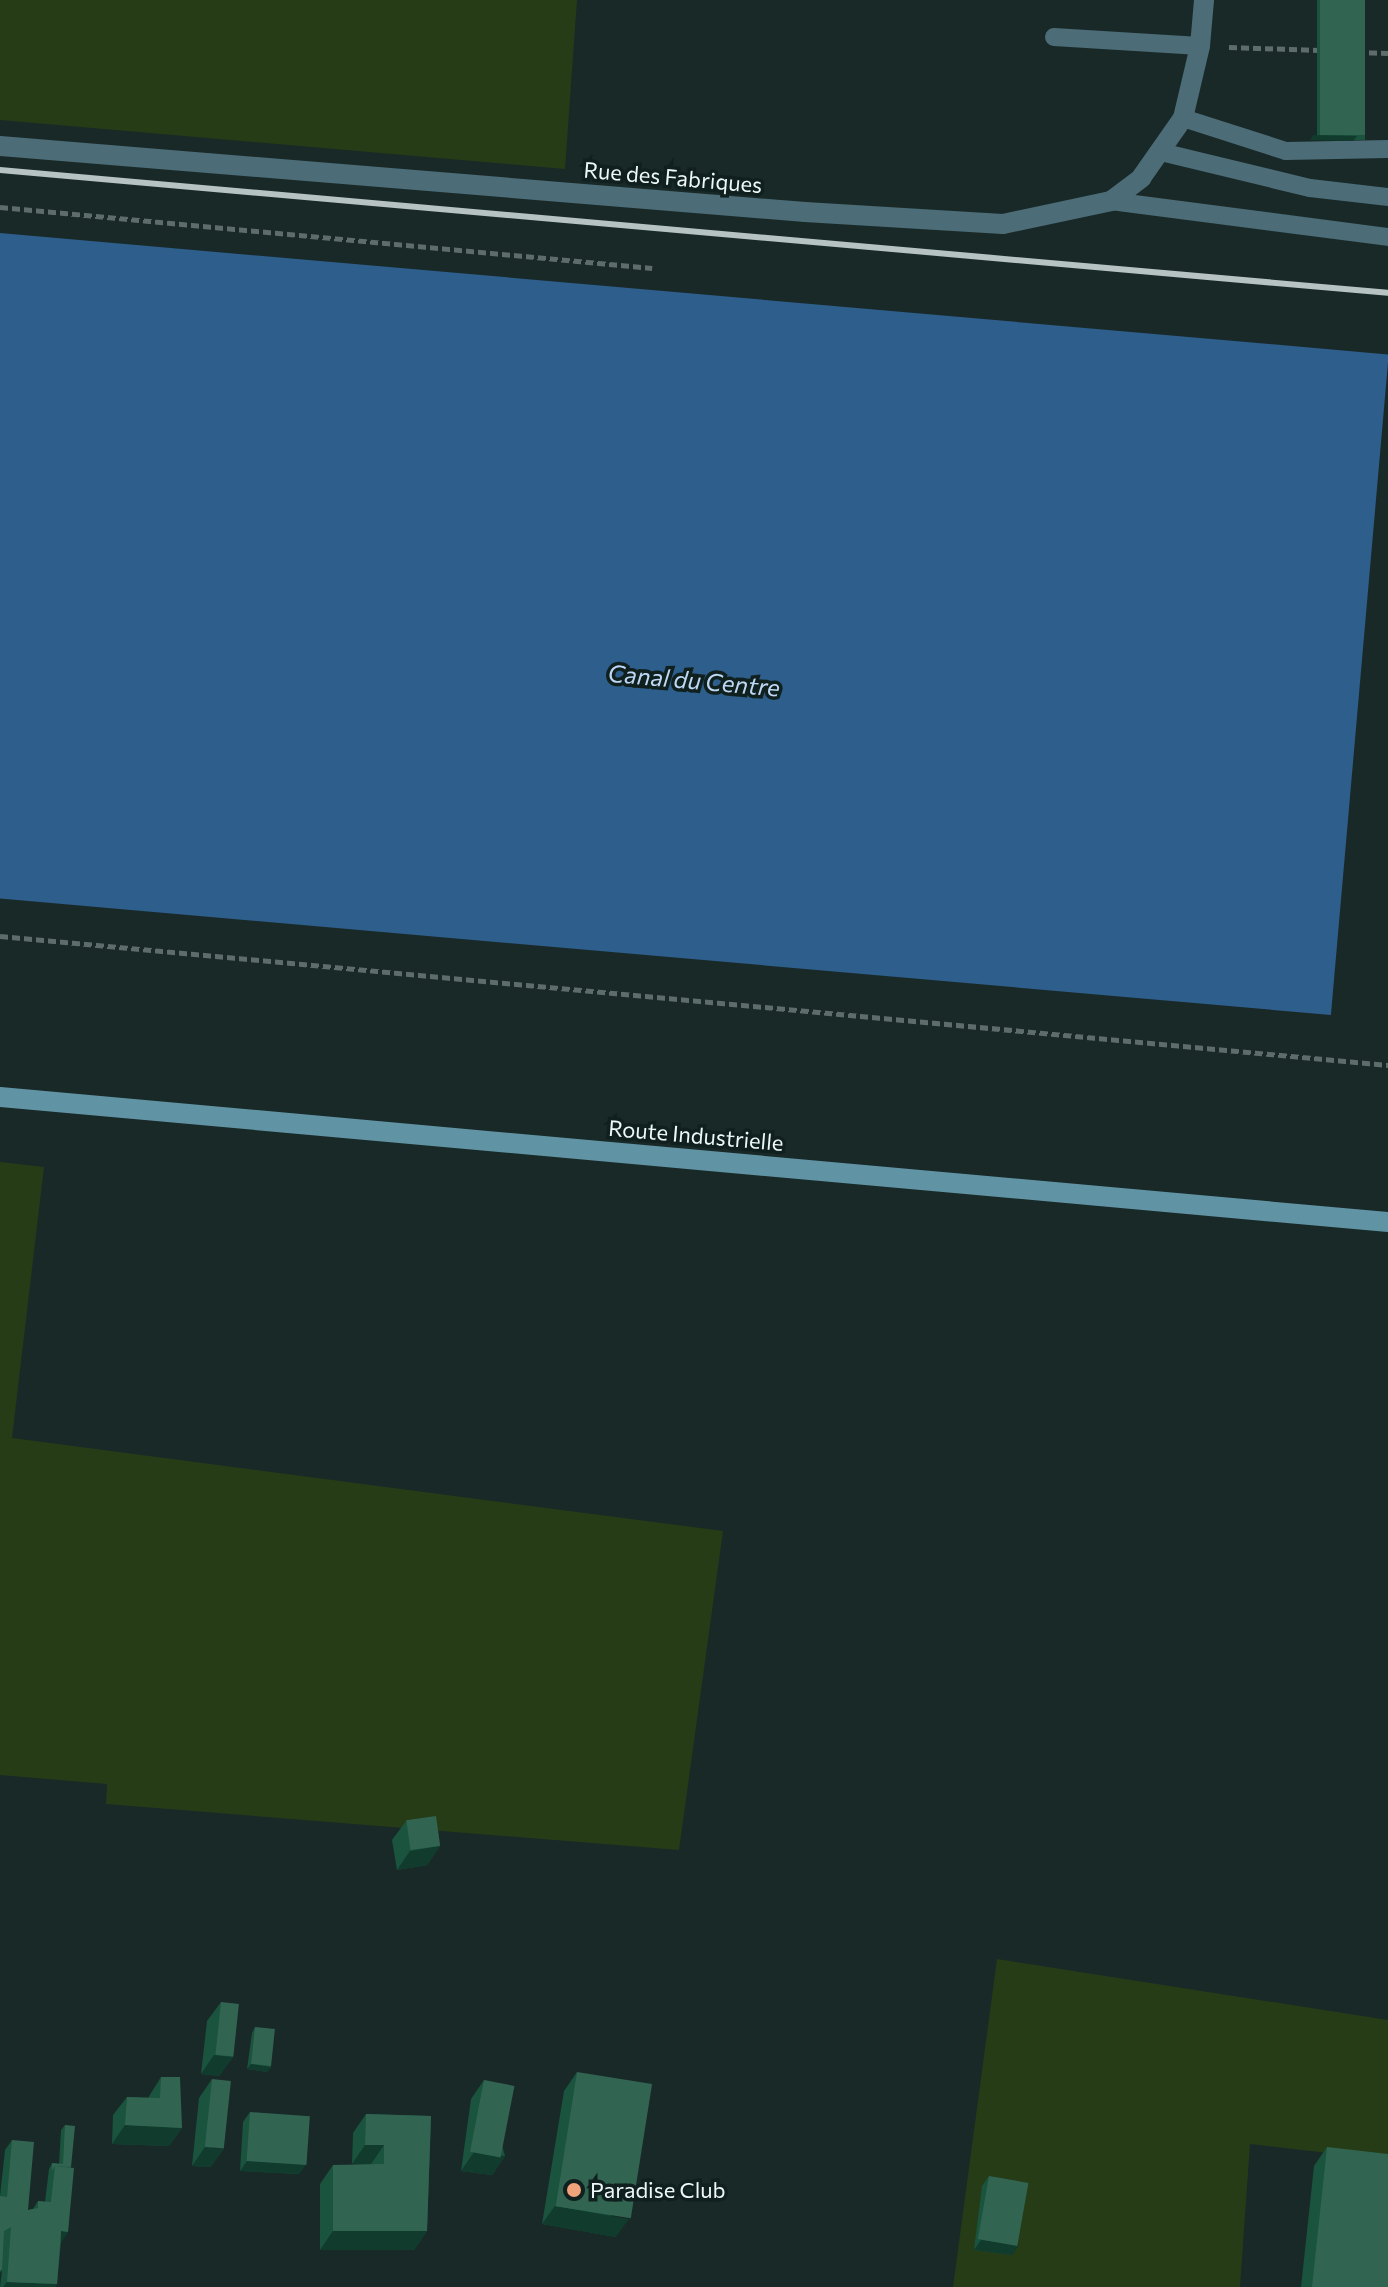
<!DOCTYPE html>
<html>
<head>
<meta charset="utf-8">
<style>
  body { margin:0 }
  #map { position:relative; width:1388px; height:2287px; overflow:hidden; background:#192928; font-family:Commissioner,sans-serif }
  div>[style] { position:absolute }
  .green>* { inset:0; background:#263c17 }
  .water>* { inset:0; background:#2e5e8b; transform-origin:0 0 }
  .path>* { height:5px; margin-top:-2.5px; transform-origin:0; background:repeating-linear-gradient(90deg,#5e6c6b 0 8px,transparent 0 12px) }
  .lane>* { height:18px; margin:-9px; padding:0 9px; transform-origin:9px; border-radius:9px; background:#4c6c77 }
  .street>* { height:20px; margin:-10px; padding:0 10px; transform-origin:10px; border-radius:10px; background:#4c6c77 }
  .secondary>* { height:20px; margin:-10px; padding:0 10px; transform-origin:10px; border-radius:10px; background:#6094a5 }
  .rail>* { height:6px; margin:-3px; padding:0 3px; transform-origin:3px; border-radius:3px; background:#b6c3c2 }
  .wall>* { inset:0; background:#1a533e; transform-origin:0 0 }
  .shaded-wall>* { inset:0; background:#103b2d }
  .building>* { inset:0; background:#316552; transform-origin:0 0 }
  .dots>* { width:22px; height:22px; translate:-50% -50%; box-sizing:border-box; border:4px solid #10201f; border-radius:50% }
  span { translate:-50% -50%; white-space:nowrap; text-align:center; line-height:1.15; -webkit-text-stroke:7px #10201f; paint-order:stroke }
  .street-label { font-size:22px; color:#edf8f7 }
  .poi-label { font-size:22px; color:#edf8f7 }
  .left { translate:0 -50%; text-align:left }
  .water-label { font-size:24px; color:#bdd8f4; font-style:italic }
</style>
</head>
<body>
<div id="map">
  <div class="green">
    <div style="clip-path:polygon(0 0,577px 0,565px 169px,0 120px)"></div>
    <div style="clip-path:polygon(0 1162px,44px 1167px,12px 1438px,723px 1531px,679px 1850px,106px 1804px,107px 1784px,0 1775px)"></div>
    <div style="clip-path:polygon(997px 1959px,1388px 2020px,1388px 2160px,1250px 2144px,1240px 2287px,953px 2287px)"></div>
  </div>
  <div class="water">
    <div style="left:0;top:233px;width:1394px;height:663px;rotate:5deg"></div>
  </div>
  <div class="path">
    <div style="left:1229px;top:47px;width:90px;rotate:1.9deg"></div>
    <div style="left:1357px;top:52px;width:31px;rotate:2deg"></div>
    <div style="left:0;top:207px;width:655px;rotate:5.34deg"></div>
    <div style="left:0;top:936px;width:1394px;rotate:5.31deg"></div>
  </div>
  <div class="lane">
    <div style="left:1054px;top:37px;width:146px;rotate:3.5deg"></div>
    <div style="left:1183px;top:118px;width:108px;rotate:17.8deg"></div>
    <div style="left:1286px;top:151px;width:102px;rotate:-1.1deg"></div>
    <div style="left:1161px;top:152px;width:153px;rotate:13.6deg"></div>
    <div style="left:1310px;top:188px;width:79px;rotate:6.6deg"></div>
    <div style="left:1111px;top:201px;width:279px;rotate:7.4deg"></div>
  </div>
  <div class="street">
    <div style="left:0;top:146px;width:808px;rotate:4.69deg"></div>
    <div style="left:805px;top:212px;width:198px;rotate:3.5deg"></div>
    <div style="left:1003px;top:224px;width:110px;rotate:-12deg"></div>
    <div style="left:1111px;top:201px;width:38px;rotate:-37deg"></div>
    <div style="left:1141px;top:178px;width:73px;rotate:-55deg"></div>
    <div style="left:1183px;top:118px;width:74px;rotate:-76.7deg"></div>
    <div style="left:1200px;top:46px;width:46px;rotate:-85deg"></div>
  </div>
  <div class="secondary">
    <div style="left:0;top:1097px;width:1394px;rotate:5.15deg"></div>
  </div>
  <div class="rail">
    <div style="left:0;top:170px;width:1393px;rotate:5.06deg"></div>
  </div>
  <div class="wall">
    <div style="left:1317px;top:0;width:48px;height:140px"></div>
    <div style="clip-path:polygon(406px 1821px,440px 1846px,427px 1865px,397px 1870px,392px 1840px)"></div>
    <div style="clip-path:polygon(221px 2002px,233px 2057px,219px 2076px,201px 2074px,207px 2021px)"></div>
    <div style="clip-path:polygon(255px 2027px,271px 2067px,267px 2072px,247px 2069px,252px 2033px)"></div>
    <div style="clip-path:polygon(577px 2072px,616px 2237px,542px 2224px,564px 2091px)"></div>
    <div style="clip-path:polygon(161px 2077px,182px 2128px,169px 2146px,112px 2144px,113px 2115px,127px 2097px,148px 2098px)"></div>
    <div style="clip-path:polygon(212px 2079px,211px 2167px,192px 2166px,199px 2098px)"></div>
    <div style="clip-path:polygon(484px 2080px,505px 2156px,492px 2175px,461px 2171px,471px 2099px)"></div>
    <div style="clip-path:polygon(250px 2112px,306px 2164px,299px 2174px,240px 2171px,243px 2122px)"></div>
    <div style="clip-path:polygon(366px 2114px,431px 2116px,427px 2231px,414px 2250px,320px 2250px,320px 2184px,333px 2165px,371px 2165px,352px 2164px,353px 2133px)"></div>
    <div style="clip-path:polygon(65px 2125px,71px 2167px,68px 2232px,61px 2242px,57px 2284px,55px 2287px,0 2287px,2px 2270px,0 2273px,0 2196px,5px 2150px,12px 2140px,28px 2210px,33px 2209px,38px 2201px,45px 2202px,49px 2169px,52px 2163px,59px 2164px,61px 2130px)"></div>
    <div style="clip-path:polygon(1327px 2147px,1388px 2287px,1301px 2287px,1314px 2166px)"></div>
    <div style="clip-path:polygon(989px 2176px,1012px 2255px,974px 2250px,982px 2186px)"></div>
  </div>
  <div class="shaded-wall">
    <div style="clip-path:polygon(1313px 135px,1357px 136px,1353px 141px,1310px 140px)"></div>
    <div style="clip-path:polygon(440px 1846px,427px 1865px,397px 1870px,410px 1851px)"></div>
    <div style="clip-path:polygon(214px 2055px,233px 2057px,219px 2076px,201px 2074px)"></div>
    <div style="clip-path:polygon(251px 2064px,271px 2067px,267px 2072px,247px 2069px)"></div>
    <div style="clip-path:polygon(125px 2125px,182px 2128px,169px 2146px,112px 2144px)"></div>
    <div style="clip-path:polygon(365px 2145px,384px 2145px,371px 2164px,352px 2164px)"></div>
    <div style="clip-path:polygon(205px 2147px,224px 2149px,211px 2167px,192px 2166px)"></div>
    <div style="clip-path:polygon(474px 2152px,505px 2156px,492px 2175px,461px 2171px)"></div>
    <div style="clip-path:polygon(247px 2161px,306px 2164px,299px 2174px,240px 2171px)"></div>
    <div style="clip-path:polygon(555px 2206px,629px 2219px,616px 2237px,542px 2224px)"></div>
    <div style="clip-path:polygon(61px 2231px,68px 2232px,61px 2242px)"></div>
    <div style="clip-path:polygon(333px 2231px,427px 2231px,414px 2250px,320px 2250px)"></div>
    <div style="clip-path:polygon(981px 2240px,1019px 2245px,1012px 2255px,974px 2250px)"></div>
    <div style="clip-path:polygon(7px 2282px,57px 2284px,55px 2287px,3px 2287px)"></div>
  </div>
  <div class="building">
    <div style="left:1320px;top:0;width:45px;height:135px"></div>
    <div style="left:436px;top:1816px;width:30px;height:30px;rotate:82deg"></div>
    <div style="left:221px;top:2002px;width:18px;height:53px;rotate:6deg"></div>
    <div style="left:255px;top:2027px;width:20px;height:37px;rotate:6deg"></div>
    <div style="left:577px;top:2072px;width:76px;height:136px;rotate:9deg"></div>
    <div style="clip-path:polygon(161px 2077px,180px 2077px,182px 2128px,125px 2125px,127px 2097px,160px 2098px)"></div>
    <div style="left:212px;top:2079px;width:19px;height:68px;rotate:6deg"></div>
    <div style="left:484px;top:2080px;width:31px;height:73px;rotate:11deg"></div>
    <div style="left:250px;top:2112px;width:60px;height:49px;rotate:4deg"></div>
    <div style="clip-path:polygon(366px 2114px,431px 2116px,427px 2231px,333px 2231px,333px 2165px,384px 2164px,384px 2145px,365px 2145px)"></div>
    <div style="clip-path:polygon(65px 2125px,75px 2126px,71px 2167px,55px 2166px,52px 2171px,52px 2163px,63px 2164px)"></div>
    <div style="clip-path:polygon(12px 2140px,34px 2142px,28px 2210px,38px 2208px,38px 2201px,51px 2202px,55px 2166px,74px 2168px,68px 2232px,61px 2231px,57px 2284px,7px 2282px,11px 2227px,4px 2231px,2px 2270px,0 2270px,0 2196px,7px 2197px)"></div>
    <div style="clip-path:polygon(1327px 2147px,1388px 2154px,1388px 2287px,1312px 2287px)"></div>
    <div style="left:989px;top:2176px;width:40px;height:64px;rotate:10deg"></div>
  </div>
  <div class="dots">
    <div style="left:574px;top:2190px;background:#f0a27a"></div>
  </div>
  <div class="street-label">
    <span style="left:673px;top:177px;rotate:5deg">Rue des Fabriques</span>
    <span style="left:696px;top:1135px;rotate:5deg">Route Industrielle</span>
  </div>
  <div class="poi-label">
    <span class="left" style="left:590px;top:2190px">Paradise Club</span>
  </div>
  <div class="water-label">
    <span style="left:694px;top:680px;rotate:5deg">Canal du Centre</span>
  </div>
</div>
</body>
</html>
